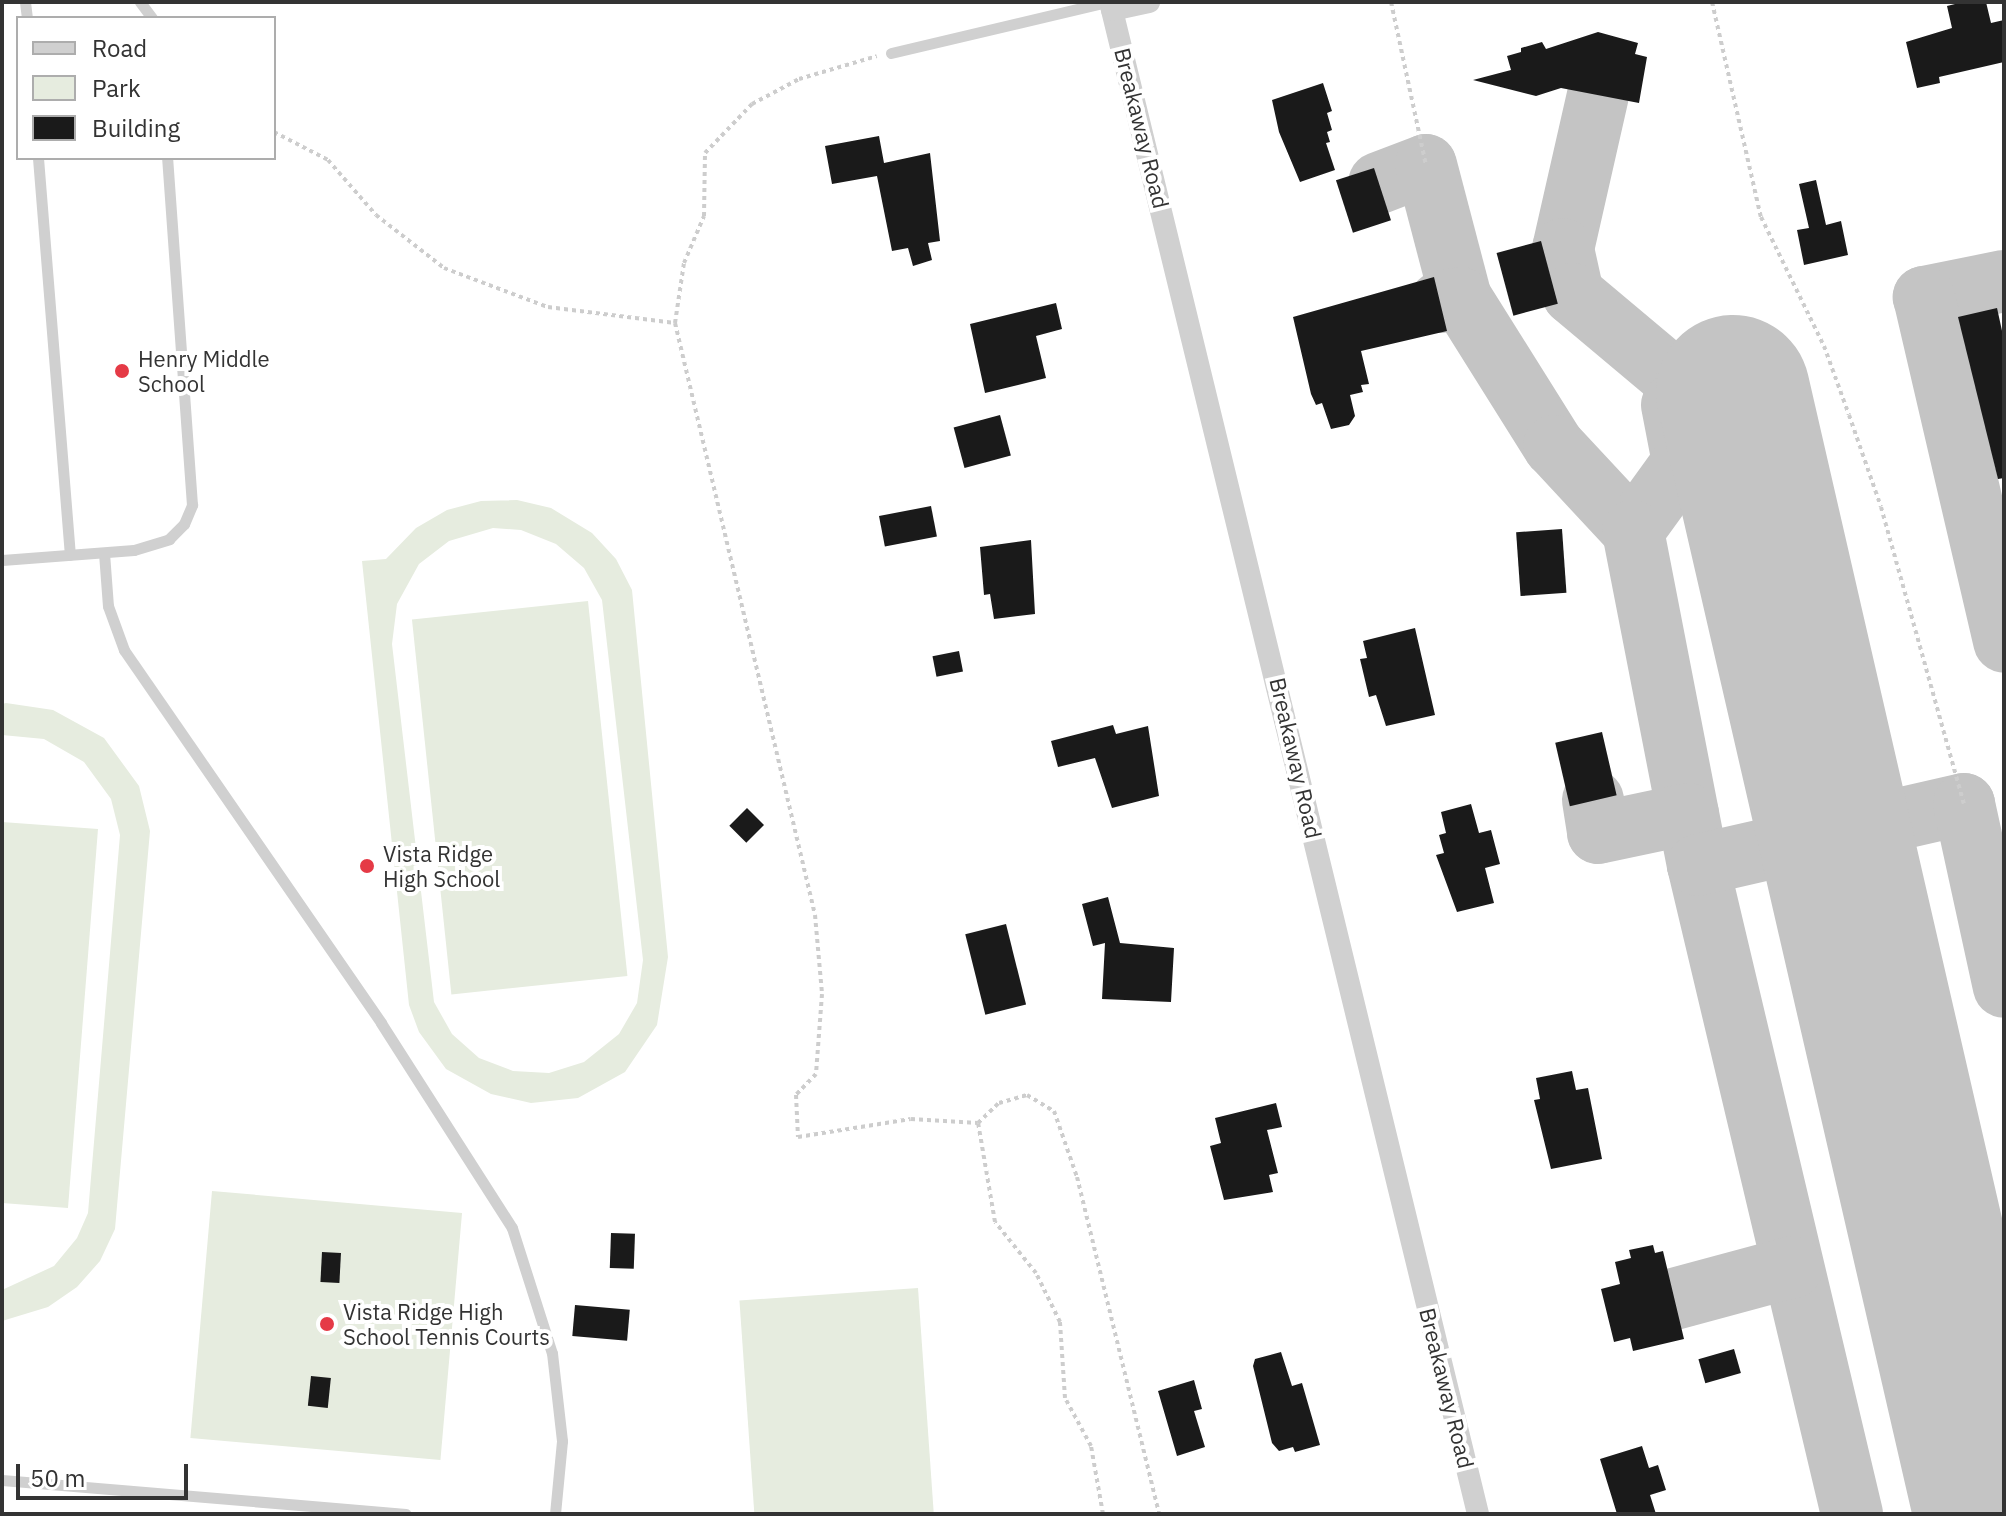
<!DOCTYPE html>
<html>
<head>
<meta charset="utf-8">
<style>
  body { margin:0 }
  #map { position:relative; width:2006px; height:1516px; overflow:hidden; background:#fff; font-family:"IBM Plex Sans",sans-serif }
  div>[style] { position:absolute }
  .green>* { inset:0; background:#e6ecdf; transform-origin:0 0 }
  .taxiway>* { height:62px; margin:-31px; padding:0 31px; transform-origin:31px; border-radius:31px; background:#c4c4c4 }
  .runway>* { height:154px; margin:-77px; padding:0 77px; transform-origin:77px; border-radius:77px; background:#c4c4c4 }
  .building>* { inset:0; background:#1a1a1a; transform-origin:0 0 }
  .path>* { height:4px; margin-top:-2px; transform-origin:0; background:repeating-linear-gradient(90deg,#cdcdcd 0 4px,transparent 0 8px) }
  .service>* { height:11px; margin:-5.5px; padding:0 5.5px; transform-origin:5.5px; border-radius:5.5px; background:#d0d0d0 }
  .minor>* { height:22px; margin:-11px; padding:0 11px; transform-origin:11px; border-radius:11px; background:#d0d0d0 }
  .dots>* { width:22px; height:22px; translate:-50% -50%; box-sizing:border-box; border:4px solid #fff; border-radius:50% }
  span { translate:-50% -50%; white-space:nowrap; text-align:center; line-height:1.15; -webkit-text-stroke:8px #fff; paint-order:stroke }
  .street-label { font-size:22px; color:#333 }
  .poi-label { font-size:22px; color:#333 }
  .left { translate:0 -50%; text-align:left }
  .frame { position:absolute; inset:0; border:4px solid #333; pointer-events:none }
  .legend { position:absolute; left:16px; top:16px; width:260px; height:144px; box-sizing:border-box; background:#fff; border:2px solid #adadad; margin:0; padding:10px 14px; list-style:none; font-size:24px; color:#333 }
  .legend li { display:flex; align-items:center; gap:16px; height:40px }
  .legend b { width:40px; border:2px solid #adadad }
  .scale { position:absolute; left:16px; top:1464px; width:172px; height:36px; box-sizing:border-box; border:4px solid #333; border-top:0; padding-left:10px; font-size:24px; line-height:28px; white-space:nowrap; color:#333; -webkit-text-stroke:6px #fff; paint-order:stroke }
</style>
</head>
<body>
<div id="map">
  <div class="green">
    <div style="clip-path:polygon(evenodd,517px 500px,551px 508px,592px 533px,616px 559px,632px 590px,668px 957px,657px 1025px,625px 1072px,578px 1098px,531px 1103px,491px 1094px,446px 1069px,419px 1032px,409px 1005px,362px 561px,386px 559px,416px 528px,447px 510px,481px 501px,517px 500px,493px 528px,521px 530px,556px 544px,584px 568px,602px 600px,643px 960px,637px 1003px,619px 1034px,584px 1062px,549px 1073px,513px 1071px,479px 1058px,452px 1034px,434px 1002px,392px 644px,397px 604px,419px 564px,449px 541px,493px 528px)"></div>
    <div style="left:588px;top:601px;width:377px;height:177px;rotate:84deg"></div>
    <div style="clip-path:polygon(6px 703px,53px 710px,104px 738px,139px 786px,150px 831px,115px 1229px,100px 1261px,77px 1287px,48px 1307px,2px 1321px,2px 1290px,54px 1266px,77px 1238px,88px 1213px,120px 835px,111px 799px,84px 762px,44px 739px,2px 735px,2px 704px)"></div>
    <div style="clip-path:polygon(2px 822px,98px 829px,68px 1208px,2px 1203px)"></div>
    <div style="left:212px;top:1191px;width:251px;height:248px;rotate:5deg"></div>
    <div style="left:918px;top:1288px;width:227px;height:179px;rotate:86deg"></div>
  </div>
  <div class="taxiway">
    <div style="left:1598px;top:95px;width:158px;rotate:102.8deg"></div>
    <div style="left:1563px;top:249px;width:46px;rotate:77.5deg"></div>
    <div style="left:1573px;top:294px;width:145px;rotate:40deg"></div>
    <div style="left:1684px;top:387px;width:15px;rotate:74deg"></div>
    <div style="left:1379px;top:183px;width:50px;rotate:-21deg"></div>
    <div style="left:1426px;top:165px;width:138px;rotate:75.3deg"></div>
    <div style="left:2004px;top:281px;width:82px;rotate:168.7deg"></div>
    <div style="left:1924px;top:297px;width:354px;rotate:76.9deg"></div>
    <div style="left:1440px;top:302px;width:21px;rotate:-11deg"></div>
    <div style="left:1461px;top:298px;width:175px;rotate:57.9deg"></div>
    <div style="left:1554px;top:446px;width:116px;rotate:47.1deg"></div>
    <div style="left:1733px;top:392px;width:62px;rotate:168deg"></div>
    <div style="left:1672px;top:405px;width:58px;rotate:79.1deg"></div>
    <div style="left:1683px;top:462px;width:85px;rotate:125.9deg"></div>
    <div style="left:1633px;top:531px;width:340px;rotate:79deg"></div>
    <div style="left:1698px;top:865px;width:667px;rotate:76.65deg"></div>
    <div style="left:1593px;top:800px;width:33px;rotate:81deg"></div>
    <div style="left:1598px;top:833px;width:92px;rotate:-11.9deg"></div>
    <div style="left:1698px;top:865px;width:273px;rotate:-12.9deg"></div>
    <div style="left:1964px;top:804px;width:187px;rotate:77.7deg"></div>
    <div style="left:1674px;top:1299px;width:123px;rotate:-15.1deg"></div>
  </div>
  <div class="runway">
    <div style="left:1733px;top:392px;width:1151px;rotate:77.05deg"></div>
  </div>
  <div class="building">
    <div style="clip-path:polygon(1963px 2px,1986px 2px,1991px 23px,2004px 20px,2004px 62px,1939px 77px,1940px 83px,1917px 88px,1906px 42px,1952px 28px,1947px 6px)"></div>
    <div style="clip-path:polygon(1598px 32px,1638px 43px,1635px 54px,1647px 57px,1639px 103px,1561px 88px,1536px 96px,1473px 80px,1511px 70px,1507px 56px,1521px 52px,1521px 48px,1542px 42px,1546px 49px)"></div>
    <div style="clip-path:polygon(1323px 83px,1332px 111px,1327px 113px,1332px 130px,1327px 132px,1330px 142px,1326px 143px,1335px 170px,1300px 182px,1279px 132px,1272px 100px)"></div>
    <div style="clip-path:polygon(879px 136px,884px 163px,930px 153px,940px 241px,928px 243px,932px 260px,913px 266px,908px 248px,892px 251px,877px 176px,832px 184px,825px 146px)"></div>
    <div style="left:1374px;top:168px;width:55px;height:40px;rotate:72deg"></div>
    <div style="clip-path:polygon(1816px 180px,1826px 225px,1841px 221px,1848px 255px,1804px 265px,1797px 230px,1809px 228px,1799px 184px)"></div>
    <div style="left:1541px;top:241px;width:65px;height:46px;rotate:75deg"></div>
    <div style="clip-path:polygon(1434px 277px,1447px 331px,1361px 351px,1369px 384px,1361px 385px,1363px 392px,1350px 395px,1355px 416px,1349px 425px,1331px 429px,1322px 403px,1316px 405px,1311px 394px,1293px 317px)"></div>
    <div style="clip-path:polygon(1056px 303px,1062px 329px,1036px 336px,1046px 378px,985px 393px,970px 324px)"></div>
    <div style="clip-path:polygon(1997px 308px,2004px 340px,2004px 478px,1998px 479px,1958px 317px)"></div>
    <div style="left:1000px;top:415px;width:42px;height:48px;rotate:75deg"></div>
    <div style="left:931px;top:506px;width:31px;height:53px;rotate:79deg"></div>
    <div style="left:1562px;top:529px;width:64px;height:46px;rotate:86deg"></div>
    <div style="clip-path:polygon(1031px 540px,1035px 614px,994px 619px,990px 594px,984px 595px,980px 547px)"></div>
    <div style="clip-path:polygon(1415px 628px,1435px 715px,1386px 726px,1376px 695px,1369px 697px,1360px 659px,1367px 658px,1363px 641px)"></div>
    <div style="left:959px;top:651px;width:21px;height:27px;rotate:79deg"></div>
    <div style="clip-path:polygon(1113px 725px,1116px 734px,1148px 726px,1159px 796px,1112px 808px,1095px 758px,1058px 767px,1051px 741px)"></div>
    <div style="left:1602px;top:732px;width:65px;height:48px;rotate:77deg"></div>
    <div style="clip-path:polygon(1471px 804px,1479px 833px,1491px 830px,1500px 864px,1485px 868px,1494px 903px,1457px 912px,1436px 855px,1444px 853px,1439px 835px,1446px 833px,1441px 812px)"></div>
    <div style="left:747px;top:808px;width:24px;height:25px;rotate:45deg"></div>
    <div style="clip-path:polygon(1108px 897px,1120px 943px,1174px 948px,1171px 1002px,1102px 999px,1105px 943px,1093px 946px,1082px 904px)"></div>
    <div style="left:1006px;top:924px;width:83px;height:42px;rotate:76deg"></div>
    <div style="clip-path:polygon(1572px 1071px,1576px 1090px,1588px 1088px,1602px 1159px,1551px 1169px,1534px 1100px,1540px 1099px,1536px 1078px)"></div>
    <div style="clip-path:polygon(1276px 1103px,1282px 1127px,1267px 1130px,1278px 1173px,1269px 1175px,1273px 1192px,1224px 1200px,1210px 1146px,1221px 1143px,1215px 1118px)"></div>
    <div style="left:611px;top:1233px;width:24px;height:35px;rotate:2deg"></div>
    <div style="clip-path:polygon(1653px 1245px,1655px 1253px,1663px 1251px,1684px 1339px,1633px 1351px,1630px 1338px,1614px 1342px,1601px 1289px,1620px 1284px,1615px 1262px,1631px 1258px,1629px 1250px)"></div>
    <div style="left:322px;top:1252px;width:19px;height:30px;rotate:3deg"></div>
    <div style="left:575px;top:1305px;width:55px;height:31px;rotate:5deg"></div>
    <div style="left:1734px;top:1349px;width:25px;height:37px;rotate:74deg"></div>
    <div style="clip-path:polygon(1281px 1352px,1292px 1386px,1302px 1383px,1320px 1445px,1295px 1452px,1293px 1447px,1279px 1451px,1272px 1443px,1253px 1366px,1255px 1359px)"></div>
    <div style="left:311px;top:1376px;width:20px;height:30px;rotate:6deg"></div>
    <div style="clip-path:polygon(1194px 1380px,1202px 1409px,1194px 1411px,1205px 1447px,1177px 1456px,1158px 1391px)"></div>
    <div style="clip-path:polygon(1642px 1446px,1649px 1468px,1658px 1465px,1666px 1490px,1650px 1495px,1656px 1514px,1617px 1514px,1600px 1459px)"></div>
  </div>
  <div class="path">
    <div style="left:1391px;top:2px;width:167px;rotate:77.9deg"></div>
    <div style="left:1712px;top:2px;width:221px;rotate:77.2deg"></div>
    <div style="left:1761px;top:217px;width:144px;rotate:64deg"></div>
    <div style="left:1824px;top:346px;width:73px;rotate:70.1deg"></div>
    <div style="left:1849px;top:415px;width:97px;rotate:70.8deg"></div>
    <div style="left:1881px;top:507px;width:308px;rotate:74.4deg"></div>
    <div style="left:274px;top:132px;width:61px;rotate:27.4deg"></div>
    <div style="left:328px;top:160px;width:73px;rotate:48.9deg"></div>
    <div style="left:376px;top:215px;width:86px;rotate:37.9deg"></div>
    <div style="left:444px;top:268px;width:111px;rotate:20.6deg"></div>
    <div style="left:548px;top:307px;width:128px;rotate:7.2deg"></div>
    <div style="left:675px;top:323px;width:608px;rotate:76.69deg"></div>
    <div style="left:815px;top:915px;width:79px;rotate:84.9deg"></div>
    <div style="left:822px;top:994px;width:80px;rotate:94.3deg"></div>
    <div style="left:816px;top:1074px;width:29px;rotate:134deg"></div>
    <div style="left:796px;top:1095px;width:42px;rotate:87.3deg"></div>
    <div style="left:798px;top:1137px;width:114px;rotate:-9.1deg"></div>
    <div style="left:911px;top:1119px;width:67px;rotate:3.4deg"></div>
    <div style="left:675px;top:323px;width:61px;rotate:-81.5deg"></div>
    <div style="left:684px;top:263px;width:51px;rotate:-66.9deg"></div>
    <div style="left:704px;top:216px;width:63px;rotate:-89.1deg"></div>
    <div style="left:705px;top:153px;width:68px;rotate:-46.2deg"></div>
    <div style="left:752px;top:104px;width:53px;rotate:-28deg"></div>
    <div style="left:799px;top:79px;width:81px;rotate:-16.4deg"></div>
    <div style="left:1103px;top:1514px;width:69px;rotate:-100deg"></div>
    <div style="left:1091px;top:1446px;width:55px;rotate:-118.4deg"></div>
    <div style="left:1065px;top:1398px;width:76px;rotate:-93.8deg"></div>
    <div style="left:1060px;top:1322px;width:55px;rotate:-116.1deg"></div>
    <div style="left:1036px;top:1273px;width:65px;rotate:-128.8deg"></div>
    <div style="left:995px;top:1222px;width:100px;rotate:-99.7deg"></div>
    <div style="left:978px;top:1123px;width:29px;rotate:-44deg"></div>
    <div style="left:999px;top:1103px;width:29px;rotate:-16deg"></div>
    <div style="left:1027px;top:1095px;width:31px;rotate:31deg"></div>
    <div style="left:1054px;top:1111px;width:70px;rotate:70.8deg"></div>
    <div style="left:1077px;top:1177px;width:347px;rotate:76.3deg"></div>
  </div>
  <div class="service">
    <div style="left:25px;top:2px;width:16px;rotate:83deg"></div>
    <div style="left:140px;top:2px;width:20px;rotate:53deg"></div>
    <div style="left:891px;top:53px;width:222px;rotate:-13.3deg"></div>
    <div style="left:38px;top:158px;width:398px;rotate:85.4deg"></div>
    <div style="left:104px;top:553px;width:53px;rotate:85.7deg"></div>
    <div style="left:108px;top:606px;width:47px;rotate:70deg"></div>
    <div style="left:124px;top:650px;width:453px;rotate:55.4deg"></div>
    <div style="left:381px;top:1023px;width:243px;rotate:57.4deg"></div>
    <div style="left:512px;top:1228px;width:131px;rotate:72.3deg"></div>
    <div style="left:552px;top:1353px;width:89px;rotate:83.5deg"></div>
    <div style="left:562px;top:1441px;width:73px;rotate:95.5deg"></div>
    <div style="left:2px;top:560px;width:132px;rotate:-4.3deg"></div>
    <div style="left:134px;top:550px;width:37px;rotate:-17deg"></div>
    <div style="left:169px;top:539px;width:21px;rotate:-45deg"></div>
    <div style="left:184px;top:524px;width:21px;rotate:-67deg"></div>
    <div style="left:192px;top:505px;width:348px;rotate:-94.1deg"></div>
    <div style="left:2px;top:1480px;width:405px;rotate:4.8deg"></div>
  </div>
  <div class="minor">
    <div style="left:1110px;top:2px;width:1556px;rotate:76.32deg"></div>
    <div style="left:1112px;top:10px;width:38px;rotate:-12deg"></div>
  </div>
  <div class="dots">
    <div style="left:122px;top:371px;background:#e53a46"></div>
    <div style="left:367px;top:866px;background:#e53a46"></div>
    <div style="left:327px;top:1324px;background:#e53a46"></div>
  </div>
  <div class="street-label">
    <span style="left:1142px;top:128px;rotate:76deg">Breakaway Road</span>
    <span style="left:1296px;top:758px;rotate:77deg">Breakaway Road</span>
    <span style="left:1447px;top:1388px;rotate:76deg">Breakaway Road</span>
  </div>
  <div class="poi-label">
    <span class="left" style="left:138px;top:371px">Henry Middle<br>School</span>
    <span class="left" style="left:383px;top:866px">Vista Ridge<br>High School</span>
    <span class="left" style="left:343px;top:1324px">Vista Ridge High<br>School Tennis Courts</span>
  </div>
  <div class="frame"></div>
  <ul class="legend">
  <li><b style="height:10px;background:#d0d0d0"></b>Road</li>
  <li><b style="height:22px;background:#e6ecdf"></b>Park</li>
  <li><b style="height:22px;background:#1a1a1a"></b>Building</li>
  </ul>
  <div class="scale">50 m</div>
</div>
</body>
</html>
